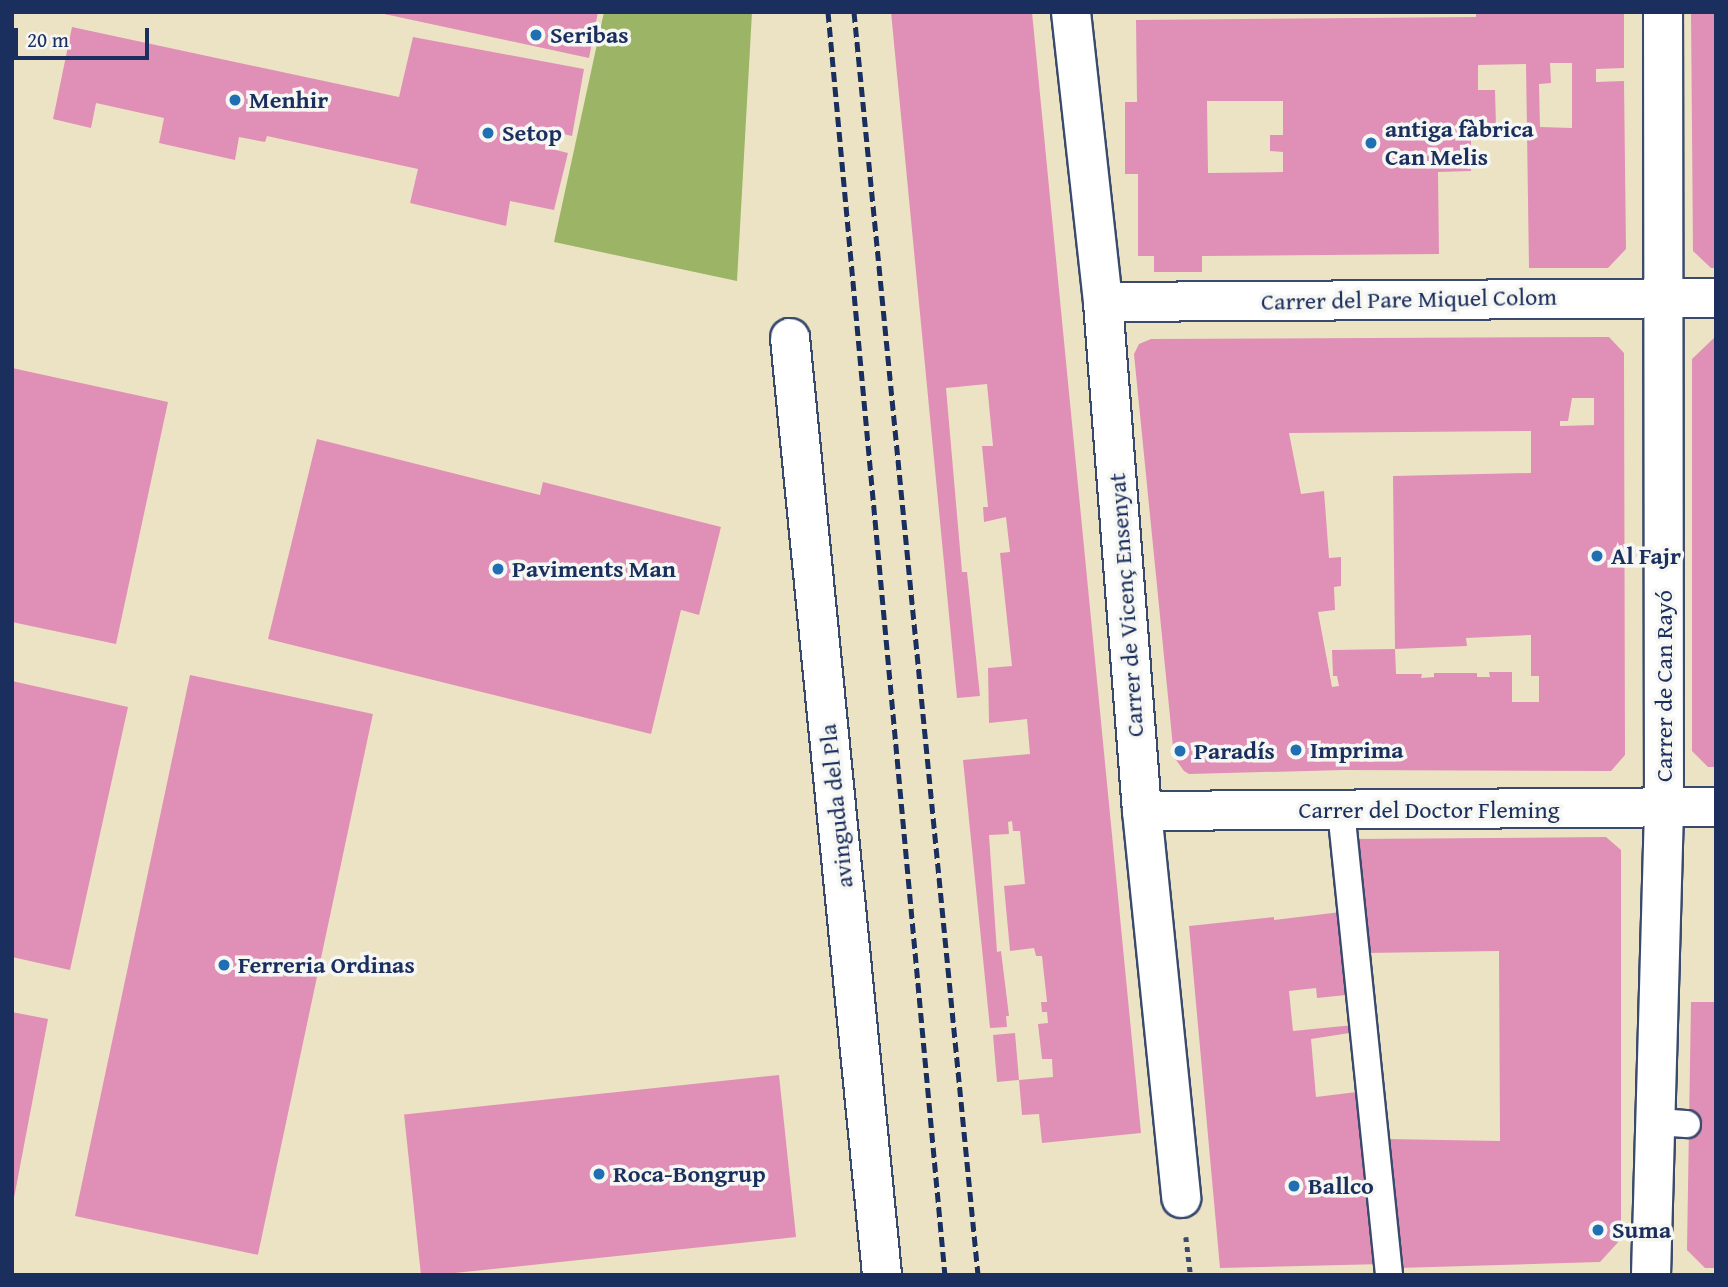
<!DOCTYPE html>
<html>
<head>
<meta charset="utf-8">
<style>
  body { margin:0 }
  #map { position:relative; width:1728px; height:1287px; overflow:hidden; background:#ece3c4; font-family:"Gentium Book Plus",serif }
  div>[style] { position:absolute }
  .forest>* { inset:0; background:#9bb466 }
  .building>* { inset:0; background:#e090b6; transform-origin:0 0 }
  .path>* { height:4.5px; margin-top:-2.25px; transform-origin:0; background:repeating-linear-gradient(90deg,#3a4a6d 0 5px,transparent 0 10px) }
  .roads { filter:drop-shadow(2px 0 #3a4a6d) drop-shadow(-2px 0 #3a4a6d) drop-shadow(0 2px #3a4a6d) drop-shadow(0 -2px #3a4a6d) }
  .lane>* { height:26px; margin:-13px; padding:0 13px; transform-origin:13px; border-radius:13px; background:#fff }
  .street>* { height:38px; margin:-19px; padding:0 19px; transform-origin:19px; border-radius:19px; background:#fff }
  .rail>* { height:5px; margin-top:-2.5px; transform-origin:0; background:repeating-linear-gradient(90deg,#1b2f5e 0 10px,transparent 0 15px) }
  .dots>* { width:19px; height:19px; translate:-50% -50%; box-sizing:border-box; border:4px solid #f6f6f2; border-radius:50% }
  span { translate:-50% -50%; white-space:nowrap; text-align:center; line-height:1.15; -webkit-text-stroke:7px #f6f6f2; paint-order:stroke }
  .poi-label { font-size:24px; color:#1b2f5e; font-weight:700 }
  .left { translate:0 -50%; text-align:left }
  .street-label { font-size:24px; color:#1b2f5e }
  .frame { position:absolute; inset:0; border:14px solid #1b2f5e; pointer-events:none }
  .scale { position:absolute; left:14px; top:28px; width:135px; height:32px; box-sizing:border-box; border:4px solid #1b2f5e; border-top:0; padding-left:9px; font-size:21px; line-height:24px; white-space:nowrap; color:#1b2f5e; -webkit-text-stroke:5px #f6f6f2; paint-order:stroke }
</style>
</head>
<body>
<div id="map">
  <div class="forest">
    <div style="clip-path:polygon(604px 12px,752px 12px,737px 281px,554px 242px)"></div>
  </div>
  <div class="building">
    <div style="clip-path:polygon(375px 12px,598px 12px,589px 58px)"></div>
    <div style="clip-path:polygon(891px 12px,1032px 12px,1141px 1133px,1042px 1143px,1039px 1114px,1022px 1115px,1019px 1080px,997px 1082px,993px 1035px,1015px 1033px,1019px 1080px,1053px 1077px,1052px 1059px,1042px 1059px,1038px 1024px,1048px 1023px,1047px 1012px,1042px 1012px,1041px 1002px,1047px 1002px,1042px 956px,1036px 956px,1034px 948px,1010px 951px,1004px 886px,1025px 884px,1020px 831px,1013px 831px,1012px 821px,1008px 822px,1009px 834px,989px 835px,997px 952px,1001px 951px,1009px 1016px,1006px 1016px,1007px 1027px,990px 1028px,963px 760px,1030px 754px,1027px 719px,989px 723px,988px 668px,1012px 666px,1000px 553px,1010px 552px,1006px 517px,984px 522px,983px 507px,988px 507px,982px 446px,993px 446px,987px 384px,946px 388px,962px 572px,967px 572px,980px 696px,957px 698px)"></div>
    <div style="clip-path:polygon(evenodd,1476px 12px,1624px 12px,1624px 68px,1596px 69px,1596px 82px,1624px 81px,1626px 249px,1608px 268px,1529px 268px,1526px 64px,1478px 65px,1478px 90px,1495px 90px,1496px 126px,1471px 128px,1471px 171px,1438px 172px,1439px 254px,1202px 256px,1202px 272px,1154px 272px,1154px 256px,1138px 256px,1138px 174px,1125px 174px,1125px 102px,1137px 102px,1136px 20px,1476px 17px,1476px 12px,1550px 63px,1572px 63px,1572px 128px,1540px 127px,1539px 84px,1551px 83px,1550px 63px,1476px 12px,1207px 101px,1283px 101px,1283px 135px,1270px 135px,1270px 151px,1283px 152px,1283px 172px,1208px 173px,1207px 101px)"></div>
    <div style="clip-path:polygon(1691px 12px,1716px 12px,1716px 268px,1711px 268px,1693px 251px)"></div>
    <div style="clip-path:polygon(72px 27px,399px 97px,413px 37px,584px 69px,572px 136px,551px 131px,548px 148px,568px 153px,554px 210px,510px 201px,506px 226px,410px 203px,418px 169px,267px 136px,265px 142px,239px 137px,235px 160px,159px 143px,164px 118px,96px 103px,91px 128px,53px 119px)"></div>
    <div style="clip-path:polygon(1716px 336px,1716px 767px,1708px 767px,1692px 751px,1692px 359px)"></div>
    <div style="clip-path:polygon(evenodd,1609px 337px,1624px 353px,1625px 755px,1611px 771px,1344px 770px,1189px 774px,1184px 771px,1174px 757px,1134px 354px,1139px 344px,1151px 339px,1609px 337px,1572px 398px,1594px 398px,1594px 425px,1560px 426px,1560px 421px,1568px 421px,1572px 398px,1609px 337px,1531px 431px,1531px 473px,1393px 476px,1395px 649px,1467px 646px,1466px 638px,1531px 635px,1531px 676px,1539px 676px,1539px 702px,1512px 702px,1512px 672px,1489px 672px,1490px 677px,1477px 677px,1477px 673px,1434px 673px,1434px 677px,1421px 678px,1422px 674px,1396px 674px,1395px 649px,1332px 650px,1333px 676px,1337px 676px,1339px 686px,1332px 687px,1318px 612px,1335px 610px,1334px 587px,1341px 586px,1341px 557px,1329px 558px,1324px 491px,1301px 494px,1289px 433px,1531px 431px)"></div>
    <div style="clip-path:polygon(12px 368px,168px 402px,116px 644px,12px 622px)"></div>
    <div style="clip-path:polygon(317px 439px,540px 495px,543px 482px,721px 527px,699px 615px,681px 610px,651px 734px,268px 639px)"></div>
    <div style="left:190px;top:675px;width:187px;height:553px;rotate:12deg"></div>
    <div style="clip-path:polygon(12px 681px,128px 707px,70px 970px,12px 957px)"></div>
    <div style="clip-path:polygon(1606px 837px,1621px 850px,1621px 1239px,1600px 1262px,1398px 1268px,1387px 1139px,1500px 1141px,1499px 951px,1366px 953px,1354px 839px)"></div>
    <div style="clip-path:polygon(1341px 912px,1350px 971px,1343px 972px,1346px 995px,1317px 998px,1316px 988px,1289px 991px,1293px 1031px,1354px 1025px,1356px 1032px,1311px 1039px,1316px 1097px,1365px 1091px,1384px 1264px,1220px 1268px,1189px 926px,1274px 917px,1274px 920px)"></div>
    <div style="clip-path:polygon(1691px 1002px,1716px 1002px,1716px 1268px,1705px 1268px,1687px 1250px)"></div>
    <div style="clip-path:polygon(12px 1012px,48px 1019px,14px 1198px,12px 1198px)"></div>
    <div style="left:779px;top:1075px;width:163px;height:377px;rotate:84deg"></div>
  </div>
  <div class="path">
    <div style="left:1186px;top:1237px;width:38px;rotate:83deg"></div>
  </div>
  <div class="roads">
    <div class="lane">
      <div style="left:1341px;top:810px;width:467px;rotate:84.1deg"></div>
      <div style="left:1656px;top:1122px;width:31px;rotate:4deg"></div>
    </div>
    <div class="street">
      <div style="left:1071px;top:12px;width:292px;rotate:83.7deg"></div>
      <div style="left:1103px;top:302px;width:510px;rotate:85.62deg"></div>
      <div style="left:1142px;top:811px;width:389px;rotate:84.2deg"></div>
      <div style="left:1103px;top:302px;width:613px;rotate:-0.37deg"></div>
      <div style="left:790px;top:338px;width:942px;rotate:84.39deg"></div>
      <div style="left:1142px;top:811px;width:574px;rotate:-0.4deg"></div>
      <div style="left:1651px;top:1275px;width:467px;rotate:-88.4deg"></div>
      <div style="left:1664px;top:808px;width:796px;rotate:-90.07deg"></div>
    </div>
  </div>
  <div class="rail">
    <div style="left:828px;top:12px;width:1268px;rotate:84.71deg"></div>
    <div style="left:854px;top:12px;width:1269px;rotate:84.39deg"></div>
  </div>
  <div class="dots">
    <div style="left:536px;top:35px;background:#1f6fb2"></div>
    <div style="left:235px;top:100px;background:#1f6fb2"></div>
    <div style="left:488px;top:133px;background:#1f6fb2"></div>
    <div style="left:1371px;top:143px;background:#1f6fb2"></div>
    <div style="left:1597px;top:556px;background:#1f6fb2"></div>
    <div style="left:498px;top:569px;background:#1f6fb2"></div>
    <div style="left:1296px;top:750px;background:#1f6fb2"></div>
    <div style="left:1180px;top:751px;background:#1f6fb2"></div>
    <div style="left:224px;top:965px;background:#1f6fb2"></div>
    <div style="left:599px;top:1174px;background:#1f6fb2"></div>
    <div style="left:1294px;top:1186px;background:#1f6fb2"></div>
    <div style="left:1598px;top:1230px;background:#1f6fb2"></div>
  </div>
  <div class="poi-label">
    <span class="left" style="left:550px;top:35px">Seribas</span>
    <span class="left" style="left:249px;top:100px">Menhir</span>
    <span class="left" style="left:1385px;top:143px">antiga fàbrica<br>Can Melis</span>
    <span class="left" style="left:502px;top:133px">Setop</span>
    <span class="left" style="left:1611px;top:556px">Al Fajr</span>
    <span class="left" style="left:512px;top:569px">Paviments Man</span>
    <span class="left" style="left:1310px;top:750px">Imprima</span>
    <span class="left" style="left:1194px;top:751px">Paradís</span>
    <span class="left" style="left:238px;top:965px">Ferreria Ordinas</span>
    <span class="left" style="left:613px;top:1174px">Roca-Bongrup</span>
    <span class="left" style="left:1308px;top:1186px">Ballco</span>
    <span class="left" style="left:1612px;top:1230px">Suma</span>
  </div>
  <div class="street-label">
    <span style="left:1409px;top:299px;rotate:-1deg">Carrer del Pare Miquel Colom</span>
    <span style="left:1126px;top:605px;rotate:-94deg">Carrer de Vicenç Ensenyat</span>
    <span style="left:1664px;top:686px;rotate:-90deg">Carrer de Can Rayó</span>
    <span style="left:836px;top:806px;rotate:-96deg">avinguda del Pla</span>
    <span style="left:1429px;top:810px">Carrer del Doctor Fleming</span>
  </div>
  <div class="frame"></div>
  <div class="scale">20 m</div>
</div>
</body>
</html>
